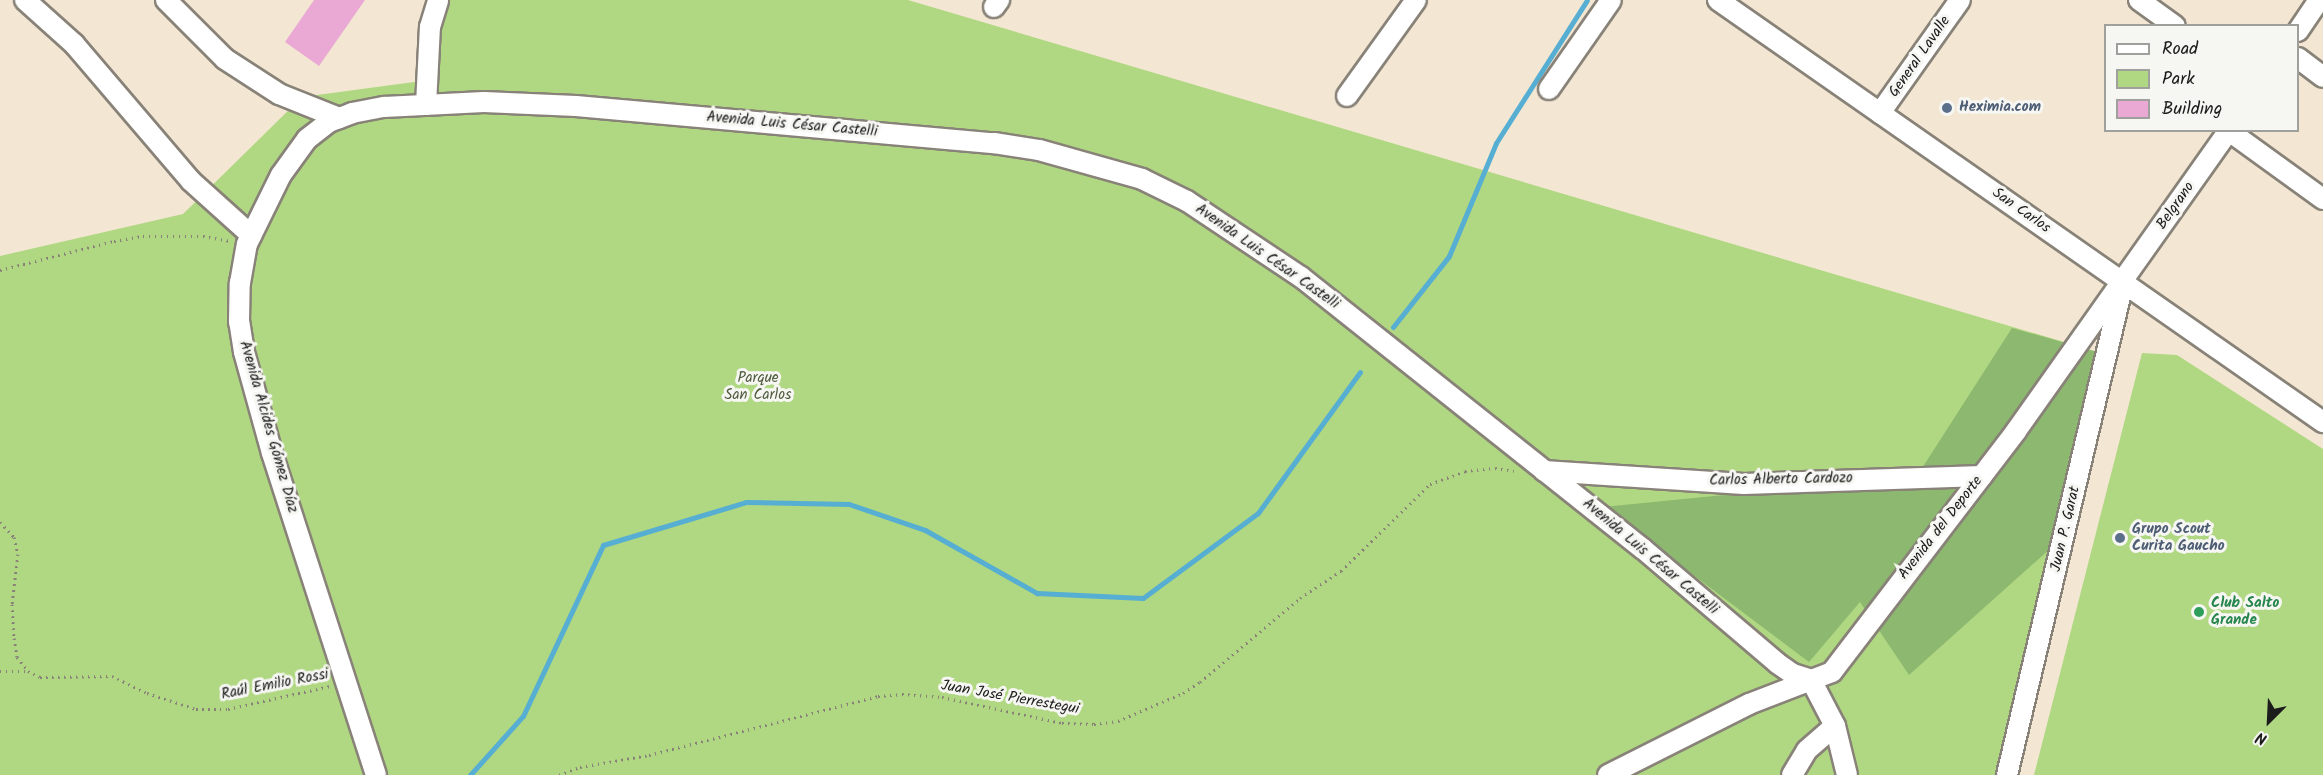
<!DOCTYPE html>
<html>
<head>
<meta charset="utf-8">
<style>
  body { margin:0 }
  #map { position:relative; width:2323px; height:775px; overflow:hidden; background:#f3e7d3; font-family:Kalam,sans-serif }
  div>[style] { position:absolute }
  .green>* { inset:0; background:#b0d781 }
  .forest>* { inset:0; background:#8cb86f }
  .stream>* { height:5px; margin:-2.5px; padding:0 2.5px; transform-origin:2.5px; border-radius:2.5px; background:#57aed3 }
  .building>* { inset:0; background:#e9a9d4 }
  .path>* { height:3px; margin-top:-1.5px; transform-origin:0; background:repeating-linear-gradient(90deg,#888278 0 1.5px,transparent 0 6px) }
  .roads { filter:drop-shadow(2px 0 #888278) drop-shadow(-2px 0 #888278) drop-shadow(0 2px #888278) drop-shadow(0 -2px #888278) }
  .minor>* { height:20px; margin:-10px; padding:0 10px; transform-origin:10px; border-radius:10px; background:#fff }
  .dots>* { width:16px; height:16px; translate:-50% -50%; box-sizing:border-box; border:3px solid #f6f6f2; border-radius:50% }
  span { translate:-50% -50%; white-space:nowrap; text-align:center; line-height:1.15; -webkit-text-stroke:6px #f6f6f2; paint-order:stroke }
  .street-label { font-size:15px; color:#1c1c1c }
  .service-label { font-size:15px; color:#4e5e75; font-weight:700 }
  .left { translate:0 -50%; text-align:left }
  .park-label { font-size:15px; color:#505d3f }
  .leisure-label { font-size:15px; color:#27864d; font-weight:700 }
  .legend { position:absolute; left:2104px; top:24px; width:195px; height:108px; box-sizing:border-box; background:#f6f6f2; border:2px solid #9f9f9c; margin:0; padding:8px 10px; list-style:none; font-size:18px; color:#1c1c1c }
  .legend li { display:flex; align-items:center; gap:12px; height:30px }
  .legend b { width:30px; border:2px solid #9f9f9c }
  .north { position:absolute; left:2239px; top:691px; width:60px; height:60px; -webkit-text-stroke:4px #f6f6f2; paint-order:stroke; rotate:204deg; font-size:16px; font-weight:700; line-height:24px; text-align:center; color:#1c1c1c }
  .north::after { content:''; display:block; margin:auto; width:21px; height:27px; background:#1c1c1c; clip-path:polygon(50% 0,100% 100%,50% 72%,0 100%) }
</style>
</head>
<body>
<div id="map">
  <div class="green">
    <div style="clip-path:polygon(445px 0,908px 0,2101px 353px,1996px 775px,0 775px,0 256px,183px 214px,302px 97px,429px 80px)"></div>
    <div style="clip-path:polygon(2142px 353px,2177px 355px,2323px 449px,2323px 775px,2034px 775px)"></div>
  </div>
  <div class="forest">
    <div style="clip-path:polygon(2012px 328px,2101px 353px,2052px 547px,1909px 675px,1860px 602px,1809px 662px,1603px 507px,1917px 476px)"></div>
  </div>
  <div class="stream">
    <div style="left:1393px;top:327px;width:90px;rotate:-51.7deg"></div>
    <div style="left:1449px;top:256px;width:122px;rotate:-67.4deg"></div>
    <div style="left:1496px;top:143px;width:169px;rotate:-57.5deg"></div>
    <div style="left:470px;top:775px;width:79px;rotate:-48.1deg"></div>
    <div style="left:523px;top:716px;width:189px;rotate:-64.9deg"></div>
    <div style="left:603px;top:545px;width:149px;rotate:-16.7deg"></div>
    <div style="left:746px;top:502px;width:103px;rotate:1.1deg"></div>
    <div style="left:849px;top:504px;width:80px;rotate:18.9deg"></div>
    <div style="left:925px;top:530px;width:129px;rotate:29.4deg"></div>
    <div style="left:1037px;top:593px;width:106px;rotate:2.7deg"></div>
    <div style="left:1143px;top:598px;width:143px;rotate:-36.5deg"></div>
    <div style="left:1258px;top:513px;width:174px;rotate:-54.1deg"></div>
  </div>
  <div class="building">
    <div style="clip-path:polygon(314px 0,365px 0,319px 66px,285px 42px)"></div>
  </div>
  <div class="path">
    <div style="left:0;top:270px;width:118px;rotate:-14.3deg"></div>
    <div style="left:114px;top:241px;width:29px;rotate:-10deg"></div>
    <div style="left:143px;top:236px;width:60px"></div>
    <div style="left:203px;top:236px;width:27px;rotate:10deg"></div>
    <div style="left:0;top:522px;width:21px;rotate:47deg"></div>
    <div style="left:14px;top:537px;width:17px;rotate:77deg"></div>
    <div style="left:18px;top:554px;width:50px;rotate:96.8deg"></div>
    <div style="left:12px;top:604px;width:34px;rotate:87deg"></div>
    <div style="left:14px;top:638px;width:19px;rotate:81deg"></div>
    <div style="left:17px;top:657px;width:18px;rotate:52deg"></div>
    <div style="left:0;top:671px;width:28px"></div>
    <div style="left:28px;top:671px;width:13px;rotate:27deg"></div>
    <div style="left:40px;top:677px;width:72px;rotate:-0.8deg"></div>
    <div style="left:112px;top:676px;width:39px;rotate:26deg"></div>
    <div style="left:147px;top:693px;width:52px;rotate:18.1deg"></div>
    <div style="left:196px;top:709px;width:32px"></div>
    <div style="left:228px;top:709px;width:105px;rotate:-12.7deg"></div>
    <div style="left:559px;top:775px;width:22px;rotate:-21deg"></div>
    <div style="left:580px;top:767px;width:70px;rotate:-9.9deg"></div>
    <div style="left:649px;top:755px;width:236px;rotate:-14.4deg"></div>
    <div style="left:878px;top:696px;width:24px;rotate:-5deg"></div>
    <div style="left:902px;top:694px;width:40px;rotate:4.3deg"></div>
    <div style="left:942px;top:697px;width:123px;rotate:12.2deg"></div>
    <div style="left:1062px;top:723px;width:32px;rotate:2deg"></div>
    <div style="left:1094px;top:724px;width:24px;rotate:-7deg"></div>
    <div style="left:1118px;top:721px;width:71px;rotate:-23.3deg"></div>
    <div style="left:1183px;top:693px;width:20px;rotate:-33deg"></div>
    <div style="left:1200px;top:682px;width:131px;rotate:-40deg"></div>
    <div style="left:1300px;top:598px;width:49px;rotate:-33.4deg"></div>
    <div style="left:1341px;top:571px;width:124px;rotate:-44.3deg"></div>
    <div style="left:1430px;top:484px;width:37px;rotate:-20deg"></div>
    <div style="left:1465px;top:471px;width:30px;rotate:-6deg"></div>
    <div style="left:1495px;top:468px;width:19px;rotate:9deg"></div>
  </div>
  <div class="roads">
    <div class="minor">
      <div style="left:25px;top:0;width:66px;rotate:41.9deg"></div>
      <div style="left:74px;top:44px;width:180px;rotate:49.5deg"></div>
      <div style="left:191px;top:181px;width:81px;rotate:42deg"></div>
      <div style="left:166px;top:0;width:83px;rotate:45deg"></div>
      <div style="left:225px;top:59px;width:64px;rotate:32.9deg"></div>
      <div style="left:279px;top:94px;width:65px;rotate:21.8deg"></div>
      <div style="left:1718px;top:0;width:738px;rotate:34.9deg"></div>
      <div style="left:2139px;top:0;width:44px;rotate:35.8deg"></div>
      <div style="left:994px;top:7px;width:9px;rotate:-54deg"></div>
      <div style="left:2298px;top:31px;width:37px;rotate:-56deg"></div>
      <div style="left:2298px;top:58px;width:31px;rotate:37deg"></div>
      <div style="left:1549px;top:89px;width:108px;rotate:-55.1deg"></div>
      <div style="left:1347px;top:96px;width:118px;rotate:-54.3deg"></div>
      <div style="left:426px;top:105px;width:78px;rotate:-87.1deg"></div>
      <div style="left:430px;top:27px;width:28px;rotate:-73deg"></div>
      <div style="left:1880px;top:113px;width:138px;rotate:-54.7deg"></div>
      <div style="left:2229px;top:131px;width:116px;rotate:35.9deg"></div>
      <div style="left:1544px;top:471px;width:200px;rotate:3.7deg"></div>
      <div style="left:1744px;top:484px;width:238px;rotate:-1.9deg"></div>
      <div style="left:1811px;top:680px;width:52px;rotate:62.4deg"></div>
      <div style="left:1835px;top:726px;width:50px;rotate:76.2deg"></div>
      <div style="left:376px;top:775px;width:338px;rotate:-107.9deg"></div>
      <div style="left:272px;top:453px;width:105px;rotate:-105.5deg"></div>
      <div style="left:244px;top:352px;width:30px;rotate:-99deg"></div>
      <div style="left:239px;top:322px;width:39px;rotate:-89deg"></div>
      <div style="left:240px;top:283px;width:40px;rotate:-80deg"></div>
      <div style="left:247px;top:244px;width:77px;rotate:-63.8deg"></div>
      <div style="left:281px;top:175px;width:44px;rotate:-54.2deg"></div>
      <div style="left:307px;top:139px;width:28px;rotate:-38deg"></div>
      <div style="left:329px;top:122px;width:25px;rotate:-21deg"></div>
      <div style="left:352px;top:113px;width:33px;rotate:-11deg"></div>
      <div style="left:384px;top:107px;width:100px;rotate:-2.9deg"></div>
      <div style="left:484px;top:102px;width:92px;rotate:2.5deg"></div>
      <div style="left:576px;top:106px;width:420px;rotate:5.1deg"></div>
      <div style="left:994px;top:143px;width:46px;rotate:8.8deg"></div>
      <div style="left:1039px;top:150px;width:107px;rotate:15.7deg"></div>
      <div style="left:1142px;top:179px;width:50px;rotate:26.1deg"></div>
      <div style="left:1187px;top:201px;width:137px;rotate:33.7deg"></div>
      <div style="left:1301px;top:277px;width:436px;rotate:38.5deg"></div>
      <div style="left:1642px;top:548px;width:177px;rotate:40.4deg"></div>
      <div style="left:1777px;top:663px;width:19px;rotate:35deg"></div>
      <div style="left:1793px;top:674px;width:19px;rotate:18deg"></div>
      <div style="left:1608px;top:775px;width:158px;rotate:-26.7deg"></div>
      <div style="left:1749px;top:704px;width:89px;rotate:-21.1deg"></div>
      <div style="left:1832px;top:672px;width:303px;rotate:-52.6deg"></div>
      <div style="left:2016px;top:431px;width:369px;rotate:-54.7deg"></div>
      <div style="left:1792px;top:775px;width:29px;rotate:-59deg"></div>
      <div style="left:1807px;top:750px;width:37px;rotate:-41deg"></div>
      <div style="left:2007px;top:775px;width:500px;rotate:-76.71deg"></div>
    </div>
  </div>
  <div class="dots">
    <div style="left:1947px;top:108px;background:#5c6f8a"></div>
    <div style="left:2120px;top:538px;background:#5c6f8a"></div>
    <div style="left:2199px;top:612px;background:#2e9e5b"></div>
  </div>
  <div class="street-label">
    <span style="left:1920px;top:57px;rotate:-55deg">General Lavalle</span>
    <span style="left:792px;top:125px;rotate:5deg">Avenida Luis César Castelli</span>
    <span style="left:2176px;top:206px;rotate:-55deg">Belgrano</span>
    <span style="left:2021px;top:211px;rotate:35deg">San Carlos</span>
    <span style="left:1267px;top:257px;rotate:35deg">Avenida Luis César Castelli</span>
    <span style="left:268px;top:427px;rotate:74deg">Avenida Alcides Gómez Díaz</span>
    <span style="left:1781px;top:480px;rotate:-1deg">Carlos Alberto Cardozo</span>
    <span style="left:1941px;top:528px;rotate:-52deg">Avenida del Deporte</span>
    <span style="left:2066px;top:529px;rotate:-77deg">Juan P. Garat</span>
    <span style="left:1650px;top:557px;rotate:40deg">Avenida Luis César Castelli</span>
    <span style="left:275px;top:685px;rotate:-11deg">Raúl Emilio Rossi</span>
    <span style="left:1010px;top:698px;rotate:10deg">Juan José Pierrestegui</span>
  </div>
  <div class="service-label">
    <span class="left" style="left:1959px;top:108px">Heximia.com</span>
    <span class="left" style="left:2132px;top:538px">Grupo Scout<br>Curita Gaucho</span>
  </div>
  <div class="park-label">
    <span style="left:758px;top:387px">Parque<br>San Carlos</span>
  </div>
  <div class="leisure-label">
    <span class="left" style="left:2211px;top:612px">Club Salto<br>Grande</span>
  </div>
  <ul class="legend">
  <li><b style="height:8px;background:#fff"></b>Road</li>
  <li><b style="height:16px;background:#b0d781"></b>Park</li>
  <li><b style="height:16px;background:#e9a9d4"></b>Building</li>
  </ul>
  <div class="north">N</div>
</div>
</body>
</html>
